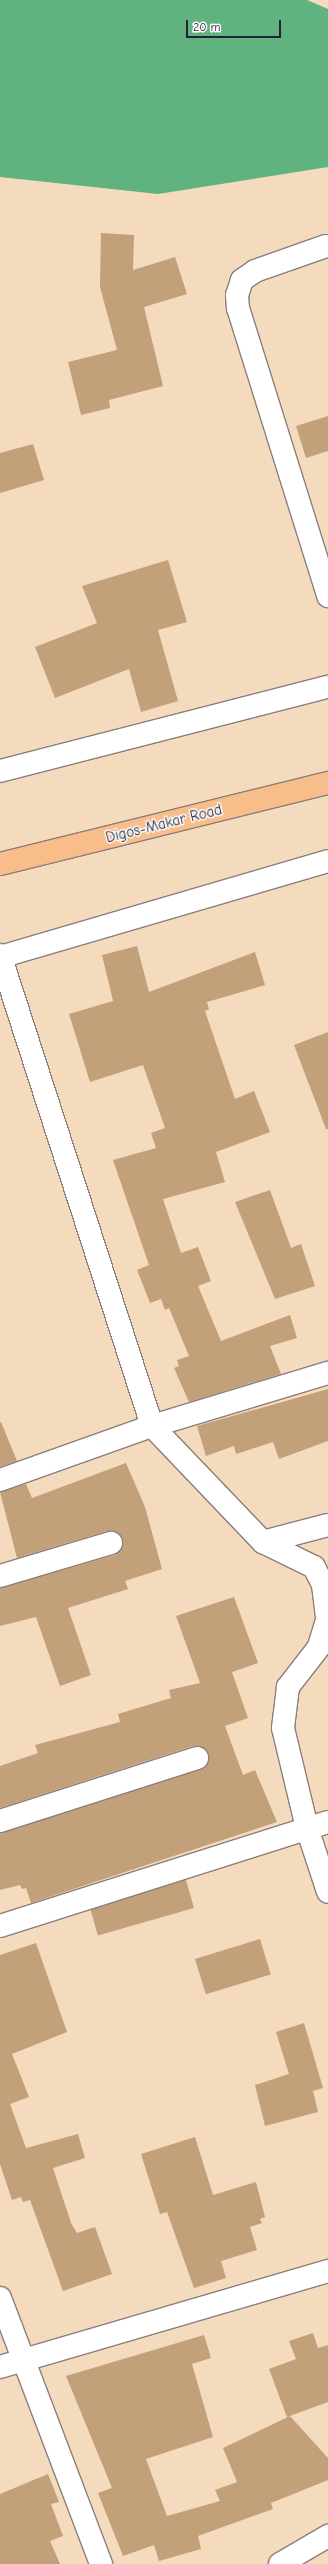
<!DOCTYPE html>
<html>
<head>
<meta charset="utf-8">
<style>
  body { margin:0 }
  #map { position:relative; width:328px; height:2564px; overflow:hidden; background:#f4dbbd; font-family:"Comic Neue",sans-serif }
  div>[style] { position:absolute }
  .forest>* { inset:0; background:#60b27f }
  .building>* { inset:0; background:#c2a079; transform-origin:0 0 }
  .roads { filter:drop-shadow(1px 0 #8b7e7c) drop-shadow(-1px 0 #8b7e7c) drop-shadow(0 1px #8b7e7c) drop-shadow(0 -1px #8b7e7c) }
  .minor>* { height:22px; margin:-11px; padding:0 11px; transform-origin:11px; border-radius:11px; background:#fff }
  .trunk>* { height:22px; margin:-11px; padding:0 11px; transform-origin:11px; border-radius:11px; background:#f8bd89 }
  span { translate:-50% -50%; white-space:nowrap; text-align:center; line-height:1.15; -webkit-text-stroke:3px #fff; paint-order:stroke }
  .street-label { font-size:15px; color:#22223b }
  .scale { position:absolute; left:186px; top:20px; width:95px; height:18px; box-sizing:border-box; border:2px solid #22223b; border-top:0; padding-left:5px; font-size:12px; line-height:14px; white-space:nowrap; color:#22223b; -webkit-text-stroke:3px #fff; paint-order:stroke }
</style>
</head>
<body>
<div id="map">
  <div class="forest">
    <div style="clip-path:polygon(0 0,307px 0,328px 9px,328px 167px,158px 194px,0 177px)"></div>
  </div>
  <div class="building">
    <div style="clip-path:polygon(101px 233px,134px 235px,133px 270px,175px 257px,187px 294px,144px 307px,163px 386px,109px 400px,110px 408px,81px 415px,68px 362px,117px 350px,100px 287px)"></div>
    <div style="clip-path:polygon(328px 416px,328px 451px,306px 458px,296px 426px)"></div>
    <div style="clip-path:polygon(33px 444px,44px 480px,0 493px,0 453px)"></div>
    <div style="clip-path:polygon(168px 560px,187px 622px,158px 630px,178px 701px,141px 712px,129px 669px,55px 698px,35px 647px,97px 623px,82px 586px)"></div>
    <div style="clip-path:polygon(137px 946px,149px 992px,255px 952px,265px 985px,207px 1002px,209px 1009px,205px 1011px,235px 1099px,254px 1091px,270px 1132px,216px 1152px,225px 1182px,163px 1199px,181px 1253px,198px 1247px,211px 1281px,198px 1286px,221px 1341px,290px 1315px,297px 1338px,270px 1346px,281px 1374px,189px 1402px,174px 1368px,179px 1366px,177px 1360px,189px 1356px,169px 1308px,165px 1310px,161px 1299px,150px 1303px,137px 1270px,149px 1265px,113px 1160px,156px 1148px,151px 1133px,165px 1128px,143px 1065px,90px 1082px,69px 1014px,113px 1001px,102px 955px)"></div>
    <div style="clip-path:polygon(328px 1032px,328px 1129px,326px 1129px,294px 1045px)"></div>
    <div style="clip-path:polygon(270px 1190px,291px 1248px,301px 1244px,315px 1286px,275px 1299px,235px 1202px)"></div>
    <div style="clip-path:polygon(328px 1389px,328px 1441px,279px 1459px,273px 1442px,236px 1454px,234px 1446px,206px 1456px,197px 1426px)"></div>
    <div style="clip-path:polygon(1px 1422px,17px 1461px,0 1467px,0 1423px)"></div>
    <div style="clip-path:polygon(126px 1463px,145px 1507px,162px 1569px,125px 1581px,128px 1589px,68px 1608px,91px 1675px,60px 1686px,36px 1617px,0 1626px,0 1588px,115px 1555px,123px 1546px,123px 1539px,114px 1531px,107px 1531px,17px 1558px,0 1492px,26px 1484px,32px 1498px)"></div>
    <div style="clip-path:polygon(234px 1597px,258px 1663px,232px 1672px,248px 1718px,225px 1726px,243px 1775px,255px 1770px,277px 1822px,31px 1903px,26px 1888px,22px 1889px,20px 1885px,0 1890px,0 1833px,206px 1766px,209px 1755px,206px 1749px,193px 1746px,0 1808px,0 1766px,38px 1753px,35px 1745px,120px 1722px,118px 1714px,171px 1698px,169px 1690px,200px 1683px,176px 1616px)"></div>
    <div style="left:186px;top:1880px;width:29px;height:100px;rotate:74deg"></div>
    <div style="left:260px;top:1939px;width:37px;height:68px;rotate:73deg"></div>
    <div style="clip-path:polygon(36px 1943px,67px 2032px,12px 2054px,29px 2097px,10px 2104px,26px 2148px,78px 2134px,85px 2158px,53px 2168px,71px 2223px,77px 2233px,95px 2227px,112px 2274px,63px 2291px,30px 2200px,23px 2202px,21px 2197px,12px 2200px,0 2164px,0 1955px)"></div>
    <div style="clip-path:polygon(304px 2023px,323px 2088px,313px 2091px,318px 2112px,265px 2126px,255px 2085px,289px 2074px,276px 2032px)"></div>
    <div style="clip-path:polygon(195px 2137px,213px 2195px,256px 2182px,265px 2217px,260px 2219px,262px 2223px,250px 2227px,257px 2250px,221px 2261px,226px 2278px,194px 2288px,167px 2212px,160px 2214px,141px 2154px)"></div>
    <div style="clip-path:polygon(313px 2333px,318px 2348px,328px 2345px,328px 2402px,287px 2417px,269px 2369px,296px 2359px,289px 2341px)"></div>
    <div style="clip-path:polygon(204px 2335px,211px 2358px,192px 2364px,213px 2437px,146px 2459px,167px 2516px,220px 2501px,215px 2490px,237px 2482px,223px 2448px,290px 2416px,328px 2458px,328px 2480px,271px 2503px,273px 2509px,198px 2536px,201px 2549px,159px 2561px,154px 2545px,123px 2556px,98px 2493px,112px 2488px,66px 2376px)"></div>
    <div style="clip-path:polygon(48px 2474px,59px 2502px,51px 2504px,63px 2536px,50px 2541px,60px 2564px,0 2564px,0 2494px)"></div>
  </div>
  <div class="roads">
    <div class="minor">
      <div style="left:326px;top:246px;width:75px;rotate:160.6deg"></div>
      <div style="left:255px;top:271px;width:16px;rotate:145deg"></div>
      <div style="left:242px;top:280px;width:16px;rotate:108deg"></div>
      <div style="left:237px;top:295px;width:13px;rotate:86deg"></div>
      <div style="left:238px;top:308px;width:302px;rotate:72.6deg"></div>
      <div style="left:0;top:771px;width:339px;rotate:-14.4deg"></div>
      <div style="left:0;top:955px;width:495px;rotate:72.1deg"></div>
      <div style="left:152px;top:1426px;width:161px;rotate:46.3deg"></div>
      <div style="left:263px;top:1542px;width:57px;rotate:26.1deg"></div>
      <div style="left:314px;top:1567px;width:20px;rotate:63deg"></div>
      <div style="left:323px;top:1585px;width:35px;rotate:83deg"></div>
      <div style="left:327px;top:1620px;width:28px;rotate:107deg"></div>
      <div style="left:319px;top:1647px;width:51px;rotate:127.8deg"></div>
      <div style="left:288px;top:1687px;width:41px;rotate:97deg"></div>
      <div style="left:283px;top:1728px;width:103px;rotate:76.5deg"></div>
      <div style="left:307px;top:1828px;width:67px;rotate:71.8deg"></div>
      <div style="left:0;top:957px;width:342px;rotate:-16.3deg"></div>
      <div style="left:0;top:1480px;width:161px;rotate:-19.6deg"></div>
      <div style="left:152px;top:1426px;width:184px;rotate:-16.8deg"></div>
      <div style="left:263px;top:1542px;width:67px;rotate:-14.7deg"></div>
      <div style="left:0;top:1576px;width:116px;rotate:-16.6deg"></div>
      <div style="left:0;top:1821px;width:207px;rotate:-17.7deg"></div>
      <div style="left:0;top:1926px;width:344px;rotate:-17.6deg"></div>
      <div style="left:0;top:2298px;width:285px;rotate:69.2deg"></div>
      <div style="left:0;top:2367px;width:342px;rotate:-16.3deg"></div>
      <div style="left:280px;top:2564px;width:56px;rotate:-30.3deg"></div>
    </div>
    <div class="trunk">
      <div style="left:0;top:864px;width:338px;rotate:-13.9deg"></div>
    </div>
  </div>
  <div class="street-label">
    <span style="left:164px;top:824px;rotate:-14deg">Digos-Makar Road</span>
  </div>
  <div class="scale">20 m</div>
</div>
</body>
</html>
